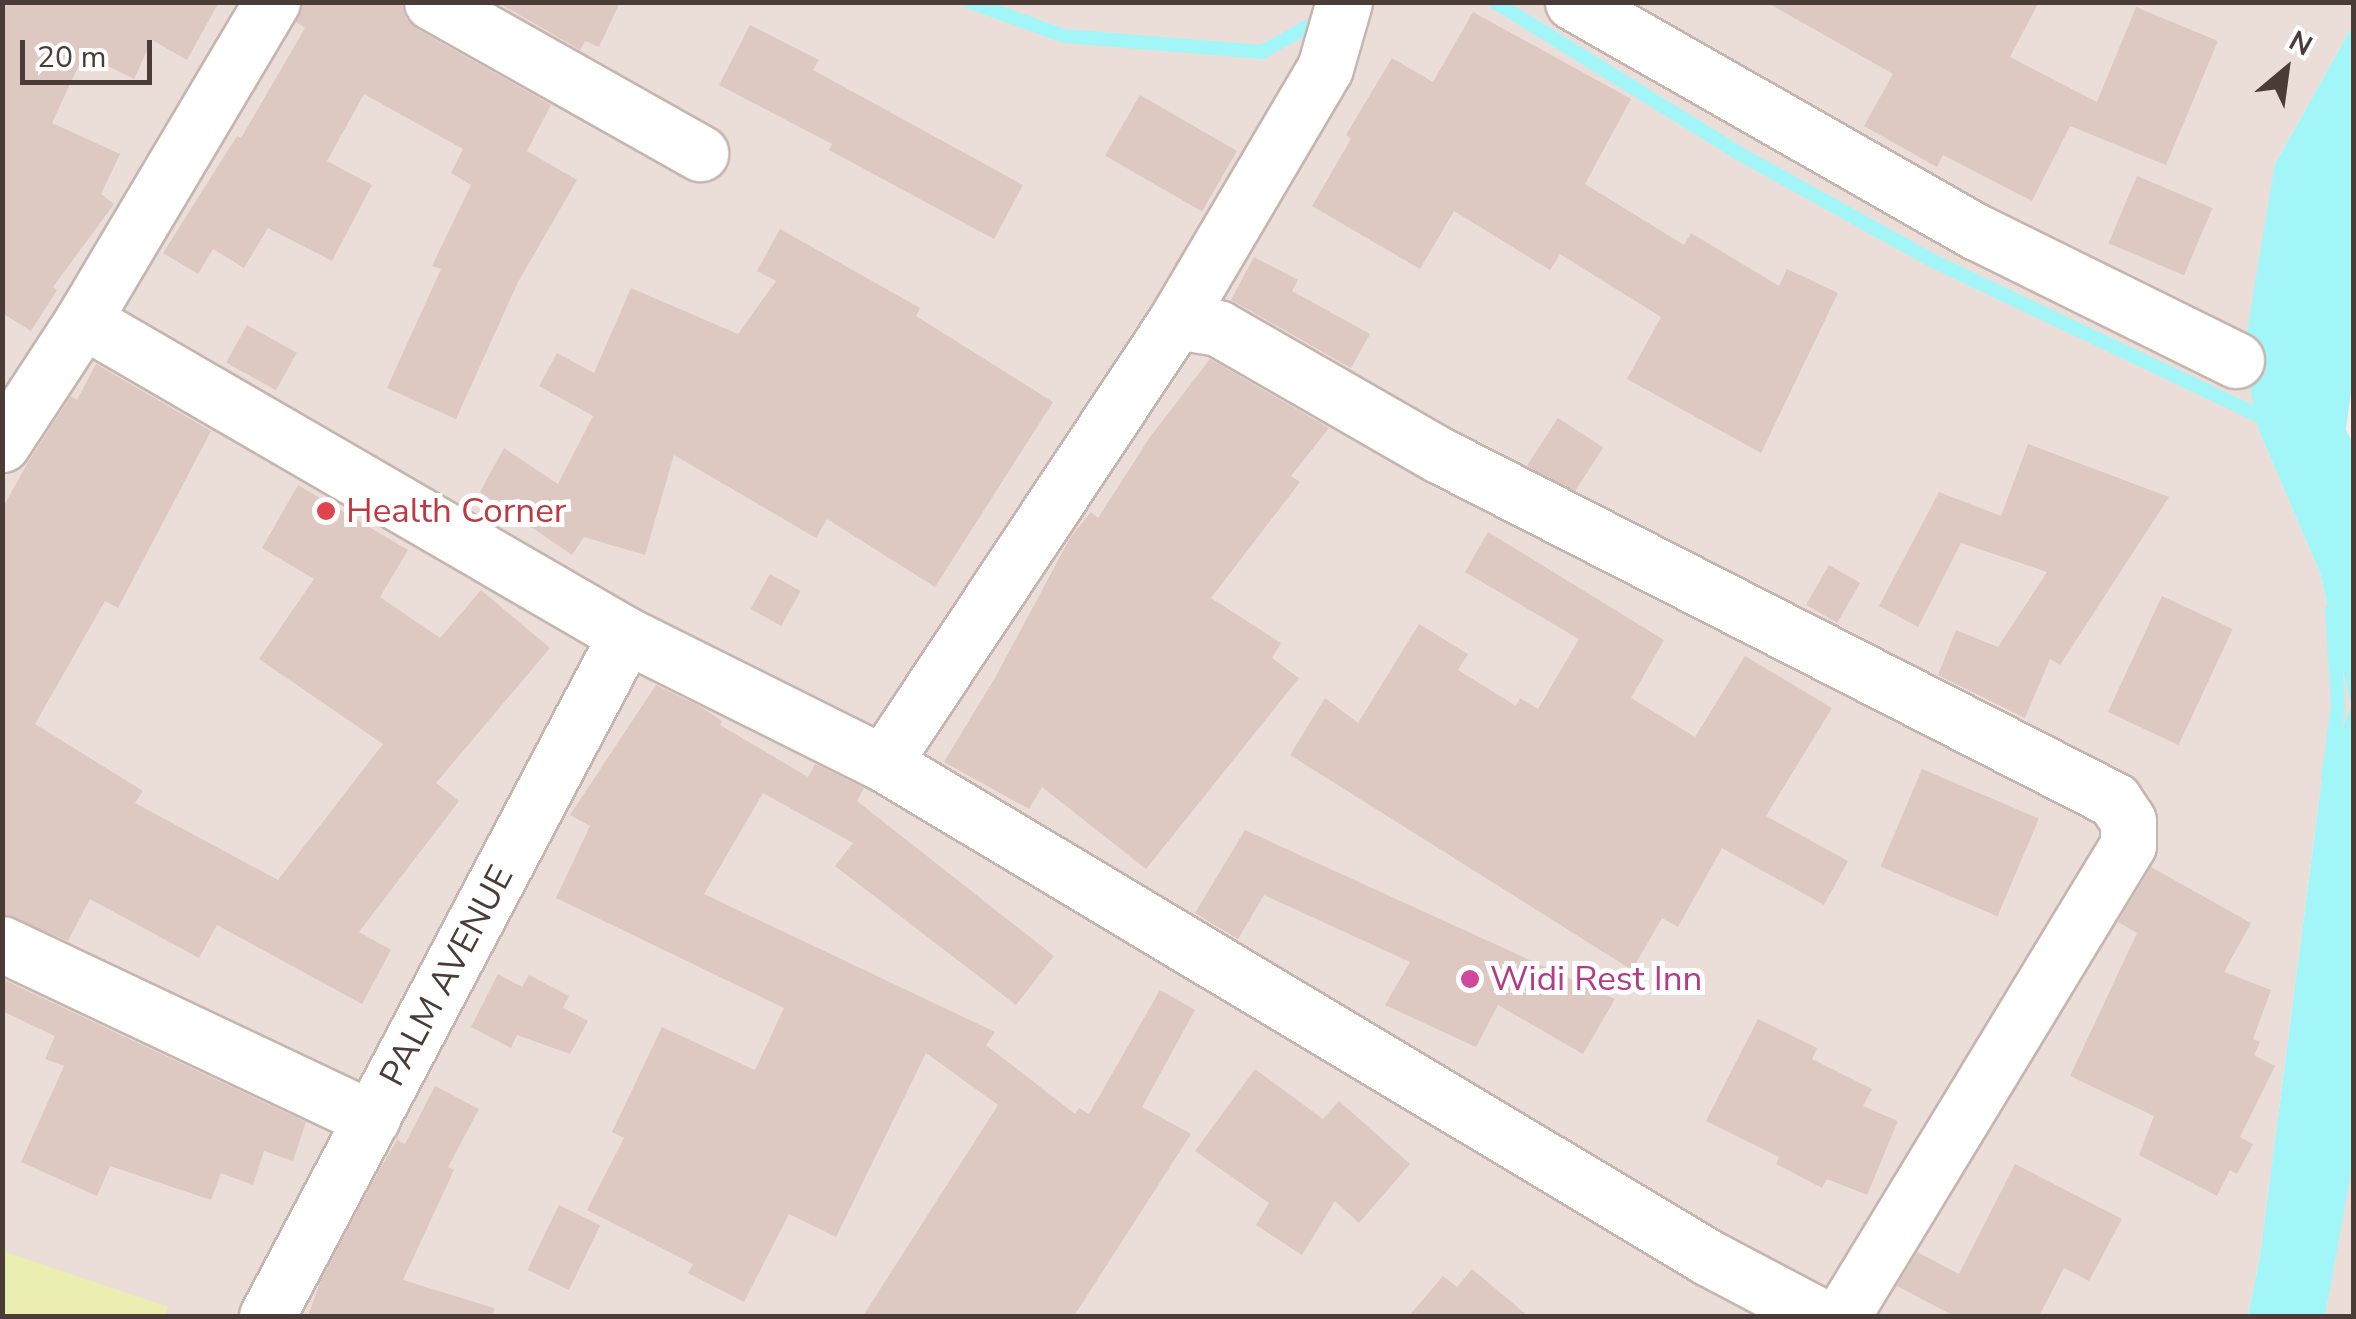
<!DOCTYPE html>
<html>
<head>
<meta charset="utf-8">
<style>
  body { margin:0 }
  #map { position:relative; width:2356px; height:1319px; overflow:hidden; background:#f7efeb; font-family:"Nunito Sans",sans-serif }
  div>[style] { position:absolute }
  .residential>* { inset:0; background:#ebded9 }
  .green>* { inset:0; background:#eaeeb0 }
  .water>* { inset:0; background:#a3f6f8 }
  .stream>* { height:14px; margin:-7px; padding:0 7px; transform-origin:7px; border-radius:7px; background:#a3f6f8 }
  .building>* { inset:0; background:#ddc8c2; transform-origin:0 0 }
  .roads { filter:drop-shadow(2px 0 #c7b5af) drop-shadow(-2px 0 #c7b5af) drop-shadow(0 2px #c7b5af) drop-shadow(0 -2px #c7b5af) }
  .minor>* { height:55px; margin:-27.5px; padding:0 27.5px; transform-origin:27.5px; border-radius:27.5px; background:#fff }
  .dots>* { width:28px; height:28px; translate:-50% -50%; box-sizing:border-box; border:5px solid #fff; border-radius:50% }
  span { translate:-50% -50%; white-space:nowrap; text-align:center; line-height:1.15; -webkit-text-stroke:10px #fff; paint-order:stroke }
  .health-label { font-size:35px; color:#be3a42 }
  .left { translate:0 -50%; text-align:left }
  .street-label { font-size:35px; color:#4c3c37 }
  .hotel-label { font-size:35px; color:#b23c85 }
  .frame { position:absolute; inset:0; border:5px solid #4c3c37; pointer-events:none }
  .north { position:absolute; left:2236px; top:20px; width:100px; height:100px; -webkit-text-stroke:8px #fff; paint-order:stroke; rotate:29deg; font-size:28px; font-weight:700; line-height:40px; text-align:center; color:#4c3c37 }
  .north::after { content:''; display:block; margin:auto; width:35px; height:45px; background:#4c3c37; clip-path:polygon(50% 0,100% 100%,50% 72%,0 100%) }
  .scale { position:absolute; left:20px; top:40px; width:132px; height:45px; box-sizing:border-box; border:5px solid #4c3c37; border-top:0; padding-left:12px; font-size:30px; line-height:35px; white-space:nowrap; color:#4c3c37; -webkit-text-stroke:8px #fff; paint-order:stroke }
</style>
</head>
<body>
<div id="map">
  <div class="residential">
    <div style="clip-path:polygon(3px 3px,2353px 3px,2353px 25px,2275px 164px,2259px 431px,2320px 573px,2351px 705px,2321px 786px,2260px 1256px,2248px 1316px,3px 1316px)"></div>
    <div style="clip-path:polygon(2353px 1157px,2353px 1316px,2325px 1316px)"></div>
  </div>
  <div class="green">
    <div style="clip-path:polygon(3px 1251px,168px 1307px,165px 1316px,3px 1316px)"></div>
  </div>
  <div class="water">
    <div style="clip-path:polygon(2353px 25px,2354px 367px,2346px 430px,2354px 445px,2354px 1157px,2325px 1316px,2248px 1316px,2260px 1256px,2321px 786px,2351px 705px,2320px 573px,2259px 431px,2243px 355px,2275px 164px)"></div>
  </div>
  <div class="stream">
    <div style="left:970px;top:2px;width:100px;rotate:19.9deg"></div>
    <div style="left:1064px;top:36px;width:199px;rotate:4.6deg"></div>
    <div style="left:1262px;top:52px;width:71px;rotate:-28.7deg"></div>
    <div style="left:1495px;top:2px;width:288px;rotate:31.8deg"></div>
    <div style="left:1740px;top:154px;width:218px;rotate:29deg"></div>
    <div style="left:1931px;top:260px;width:378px;rotate:25.4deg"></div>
    <div style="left:2328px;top:778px;width:73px;rotate:-82.1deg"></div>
    <div style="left:2338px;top:706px;width:96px;rotate:-93.6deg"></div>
  </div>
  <div class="building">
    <div style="clip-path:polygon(2px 2px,219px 2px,187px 60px,152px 40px,134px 79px,84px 54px,52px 123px,120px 154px,101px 194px,114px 204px,53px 287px,57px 290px,31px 331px,2px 313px)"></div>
    <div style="clip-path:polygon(303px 2px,401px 2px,406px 19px,417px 29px,551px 105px,527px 151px,577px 180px,518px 282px,456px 419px,387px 388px,441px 269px,432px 266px,471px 185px,451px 173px,463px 149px,364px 94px,327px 161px,372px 185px,332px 261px,268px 228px,244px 268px,213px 249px,198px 274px,163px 253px,237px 136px,241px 138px,305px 28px,296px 22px)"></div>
    <div style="clip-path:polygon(497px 2px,620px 2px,599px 47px,585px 41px,580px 50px)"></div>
    <div style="clip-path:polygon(1766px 2px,2039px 2px,2010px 57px,2097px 102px,2136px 7px,2218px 41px,2166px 165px,2070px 126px,2032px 201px,1943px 155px,1937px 167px,1864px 126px,1893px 74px)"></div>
    <div style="clip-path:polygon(1473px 12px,1631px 99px,1585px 184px,1684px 245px,1691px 233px,1779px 286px,1787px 269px,1838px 293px,1761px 453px,1627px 379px,1661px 317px,1560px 254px,1550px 270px,1454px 211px,1420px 269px,1312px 206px,1351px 139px,1346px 135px,1392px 58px,1433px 82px)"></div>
    <div style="clip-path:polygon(750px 25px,819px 60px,813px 70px,1023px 185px,994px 239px,829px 150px,832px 144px,719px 85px)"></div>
    <div style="left:1140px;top:95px;width:112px;height:70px;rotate:30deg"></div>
    <div style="left:2137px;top:176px;width:82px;height:73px;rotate:23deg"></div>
    <div style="clip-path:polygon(780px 229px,920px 308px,916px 316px,1053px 402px,935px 587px,827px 519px,816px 538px,674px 455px,645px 555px,584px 537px,572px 555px,480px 492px,504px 448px,558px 484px,593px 416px,539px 386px,557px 353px,594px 373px,631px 288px,738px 334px,776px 281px,757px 271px)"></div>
    <div style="clip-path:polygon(1254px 257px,1298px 280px,1292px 291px,1370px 334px,1351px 368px,1231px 300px)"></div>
    <div style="left:247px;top:325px;width:57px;height:43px;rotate:29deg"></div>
    <div style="clip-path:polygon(1210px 359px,1329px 428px,1291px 476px,1300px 482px,1211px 598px,1281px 643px,1272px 658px,1299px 678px,1146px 869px,1042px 787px,1029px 809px,944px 762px,996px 676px,1070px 538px,1091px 512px,1098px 518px,1150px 437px)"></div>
    <div style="clip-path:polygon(96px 364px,211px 431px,118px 608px,105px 601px,35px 724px,143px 791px,135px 803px,278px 880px,383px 744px,259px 659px,314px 579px,262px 548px,298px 485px,408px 550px,380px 597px,440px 638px,481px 590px,550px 648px,436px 783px,459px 801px,359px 932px,391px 950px,362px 1004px,217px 925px,199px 958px,90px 899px,68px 941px,2px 913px,2px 509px,28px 462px,71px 396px,77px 400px)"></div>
    <div style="left:1558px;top:418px;width:54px;height:57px;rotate:33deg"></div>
    <div style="clip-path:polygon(2028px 444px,2169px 497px,2060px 665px,2050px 659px,2025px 718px,1938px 675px,1956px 630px,1998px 647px,2047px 572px,1961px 543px,1918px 627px,1879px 606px,1939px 492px,2001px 516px)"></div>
    <div style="clip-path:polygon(1488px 532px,1664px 640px,1631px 698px,1695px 737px,1745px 656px,1832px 708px,1766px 816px,1848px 861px,1824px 905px,1722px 848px,1678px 927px,1662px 918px,1632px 970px,1290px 755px,1325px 698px,1358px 723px,1419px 624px,1468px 654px,1458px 670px,1516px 706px,1520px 698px,1538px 709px,1579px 639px,1465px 572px)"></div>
    <div style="left:1829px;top:565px;width:36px;height:46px;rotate:30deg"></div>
    <div style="left:770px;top:574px;width:35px;height:40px;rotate:29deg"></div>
    <div style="left:2162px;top:596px;width:78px;height:128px;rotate:25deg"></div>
    <div style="clip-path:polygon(656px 685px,701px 707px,722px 721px,720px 725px,808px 777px,815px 764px,864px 788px,857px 801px,1054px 956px,1016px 1005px,835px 866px,853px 843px,763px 793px,704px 894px,995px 1032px,986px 1045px,1075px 1114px,1079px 1108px,1089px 1114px,1160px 990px,1195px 1010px,1142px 1107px,1191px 1134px,1074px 1316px,863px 1316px,998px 1105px,926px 1053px,836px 1237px,789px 1214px,744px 1302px,688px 1273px,693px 1264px,587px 1210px,624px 1138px,612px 1132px,662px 1027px,755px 1070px,784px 1008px,556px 898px,590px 826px,570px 815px)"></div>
    <div style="left:1922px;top:769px;width:127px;height:106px;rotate:23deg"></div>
    <div style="clip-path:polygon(1245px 830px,1615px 999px,1583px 1054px,1498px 1005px,1476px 1047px,1385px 1005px,1410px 962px,1264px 895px,1238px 939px,1195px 913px)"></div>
    <div style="clip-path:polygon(2151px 867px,2251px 923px,2224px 972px,2271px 990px,2253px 1039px,2260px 1042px,2254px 1055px,2275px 1066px,2240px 1137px,2253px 1144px,2237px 1174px,2230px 1170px,2217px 1196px,2139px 1155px,2154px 1116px,2070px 1076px,2137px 933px,2118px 922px)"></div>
    <div style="clip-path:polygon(498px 974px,522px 987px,529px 975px,569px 996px,563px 1008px,588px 1021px,570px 1054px,517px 1035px,511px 1048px,471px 1027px)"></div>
    <div style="clip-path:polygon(2px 979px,306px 1122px,293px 1161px,264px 1151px,253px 1185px,221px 1173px,211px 1200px,110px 1166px,97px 1196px,21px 1162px,64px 1066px,45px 1059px,55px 1036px,2px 1011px)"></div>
    <div style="clip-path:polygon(1758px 1019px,1817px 1048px,1812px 1059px,1872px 1089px,1863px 1106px,1898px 1121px,1867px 1195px,1827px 1179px,1822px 1188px,1776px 1164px,1779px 1157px,1706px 1121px)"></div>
    <div style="clip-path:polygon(1255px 1069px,1323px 1119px,1339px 1101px,1410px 1164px,1359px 1223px,1335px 1201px,1302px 1255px,1256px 1225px,1269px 1203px,1195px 1151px)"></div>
    <div style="clip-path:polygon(435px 1086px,479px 1109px,448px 1167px,454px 1170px,403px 1280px,494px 1308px,493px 1316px,308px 1316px,321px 1280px,376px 1176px,397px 1140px,405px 1144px)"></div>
    <div style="clip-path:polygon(2015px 1164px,2122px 1219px,2089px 1281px,2064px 1268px,2039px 1316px,1954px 1316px,1897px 1286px,1917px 1252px,1959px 1274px)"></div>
    <div style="left:559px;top:1205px;width:46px;height:72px;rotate:26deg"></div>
    <div style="clip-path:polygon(1472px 1269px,1528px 1316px,1409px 1316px,1443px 1276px,1457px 1287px)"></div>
  </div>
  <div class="roads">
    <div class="minor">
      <div style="left:432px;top:2px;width:308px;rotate:29.4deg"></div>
      <div style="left:1344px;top:2px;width:69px;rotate:106.1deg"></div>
      <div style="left:1325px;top:68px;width:294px;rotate:120.5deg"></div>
      <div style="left:1176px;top:321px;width:530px;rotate:123.54deg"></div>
      <div style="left:883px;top:763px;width:963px;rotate:30.93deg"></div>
      <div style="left:1709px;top:1258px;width:124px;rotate:27.8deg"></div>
      <div style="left:1573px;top:2px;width:465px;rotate:29.7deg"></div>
      <div style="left:1977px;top:232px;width:289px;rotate:26.3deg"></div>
      <div style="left:83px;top:320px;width:628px;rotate:30.12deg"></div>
      <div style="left:626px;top:635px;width:287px;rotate:26.5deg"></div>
      <div style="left:1176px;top:321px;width:43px;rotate:9.5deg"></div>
      <div style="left:1218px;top:328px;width:257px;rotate:29.9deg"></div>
      <div style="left:1441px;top:456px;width:756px;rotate:27.07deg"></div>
      <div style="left:2114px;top:800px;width:25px;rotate:56deg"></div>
      <div style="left:2128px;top:821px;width:24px;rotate:90deg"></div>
      <div style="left:2128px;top:845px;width:551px;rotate:121.27deg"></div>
      <div style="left:2px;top:444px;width:148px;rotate:-56.8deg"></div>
      <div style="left:83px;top:320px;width:370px;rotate:-59.3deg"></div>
      <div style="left:2px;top:944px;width:409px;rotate:25.3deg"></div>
      <div style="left:267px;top:1316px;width:770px;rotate:-62.2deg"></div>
    </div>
  </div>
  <div class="dots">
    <div style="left:326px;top:511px;background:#e0444e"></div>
    <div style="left:1470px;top:979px;background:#d1479c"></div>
  </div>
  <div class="health-label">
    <span class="left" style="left:346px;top:511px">Health Corner</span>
  </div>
  <div class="street-label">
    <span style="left:447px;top:976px;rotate:-62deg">PALM AVENUE</span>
  </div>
  <div class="hotel-label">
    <span class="left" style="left:1490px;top:979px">Widi Rest Inn</span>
  </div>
  <div class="frame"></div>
  <div class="north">N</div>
  <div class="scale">20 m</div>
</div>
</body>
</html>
